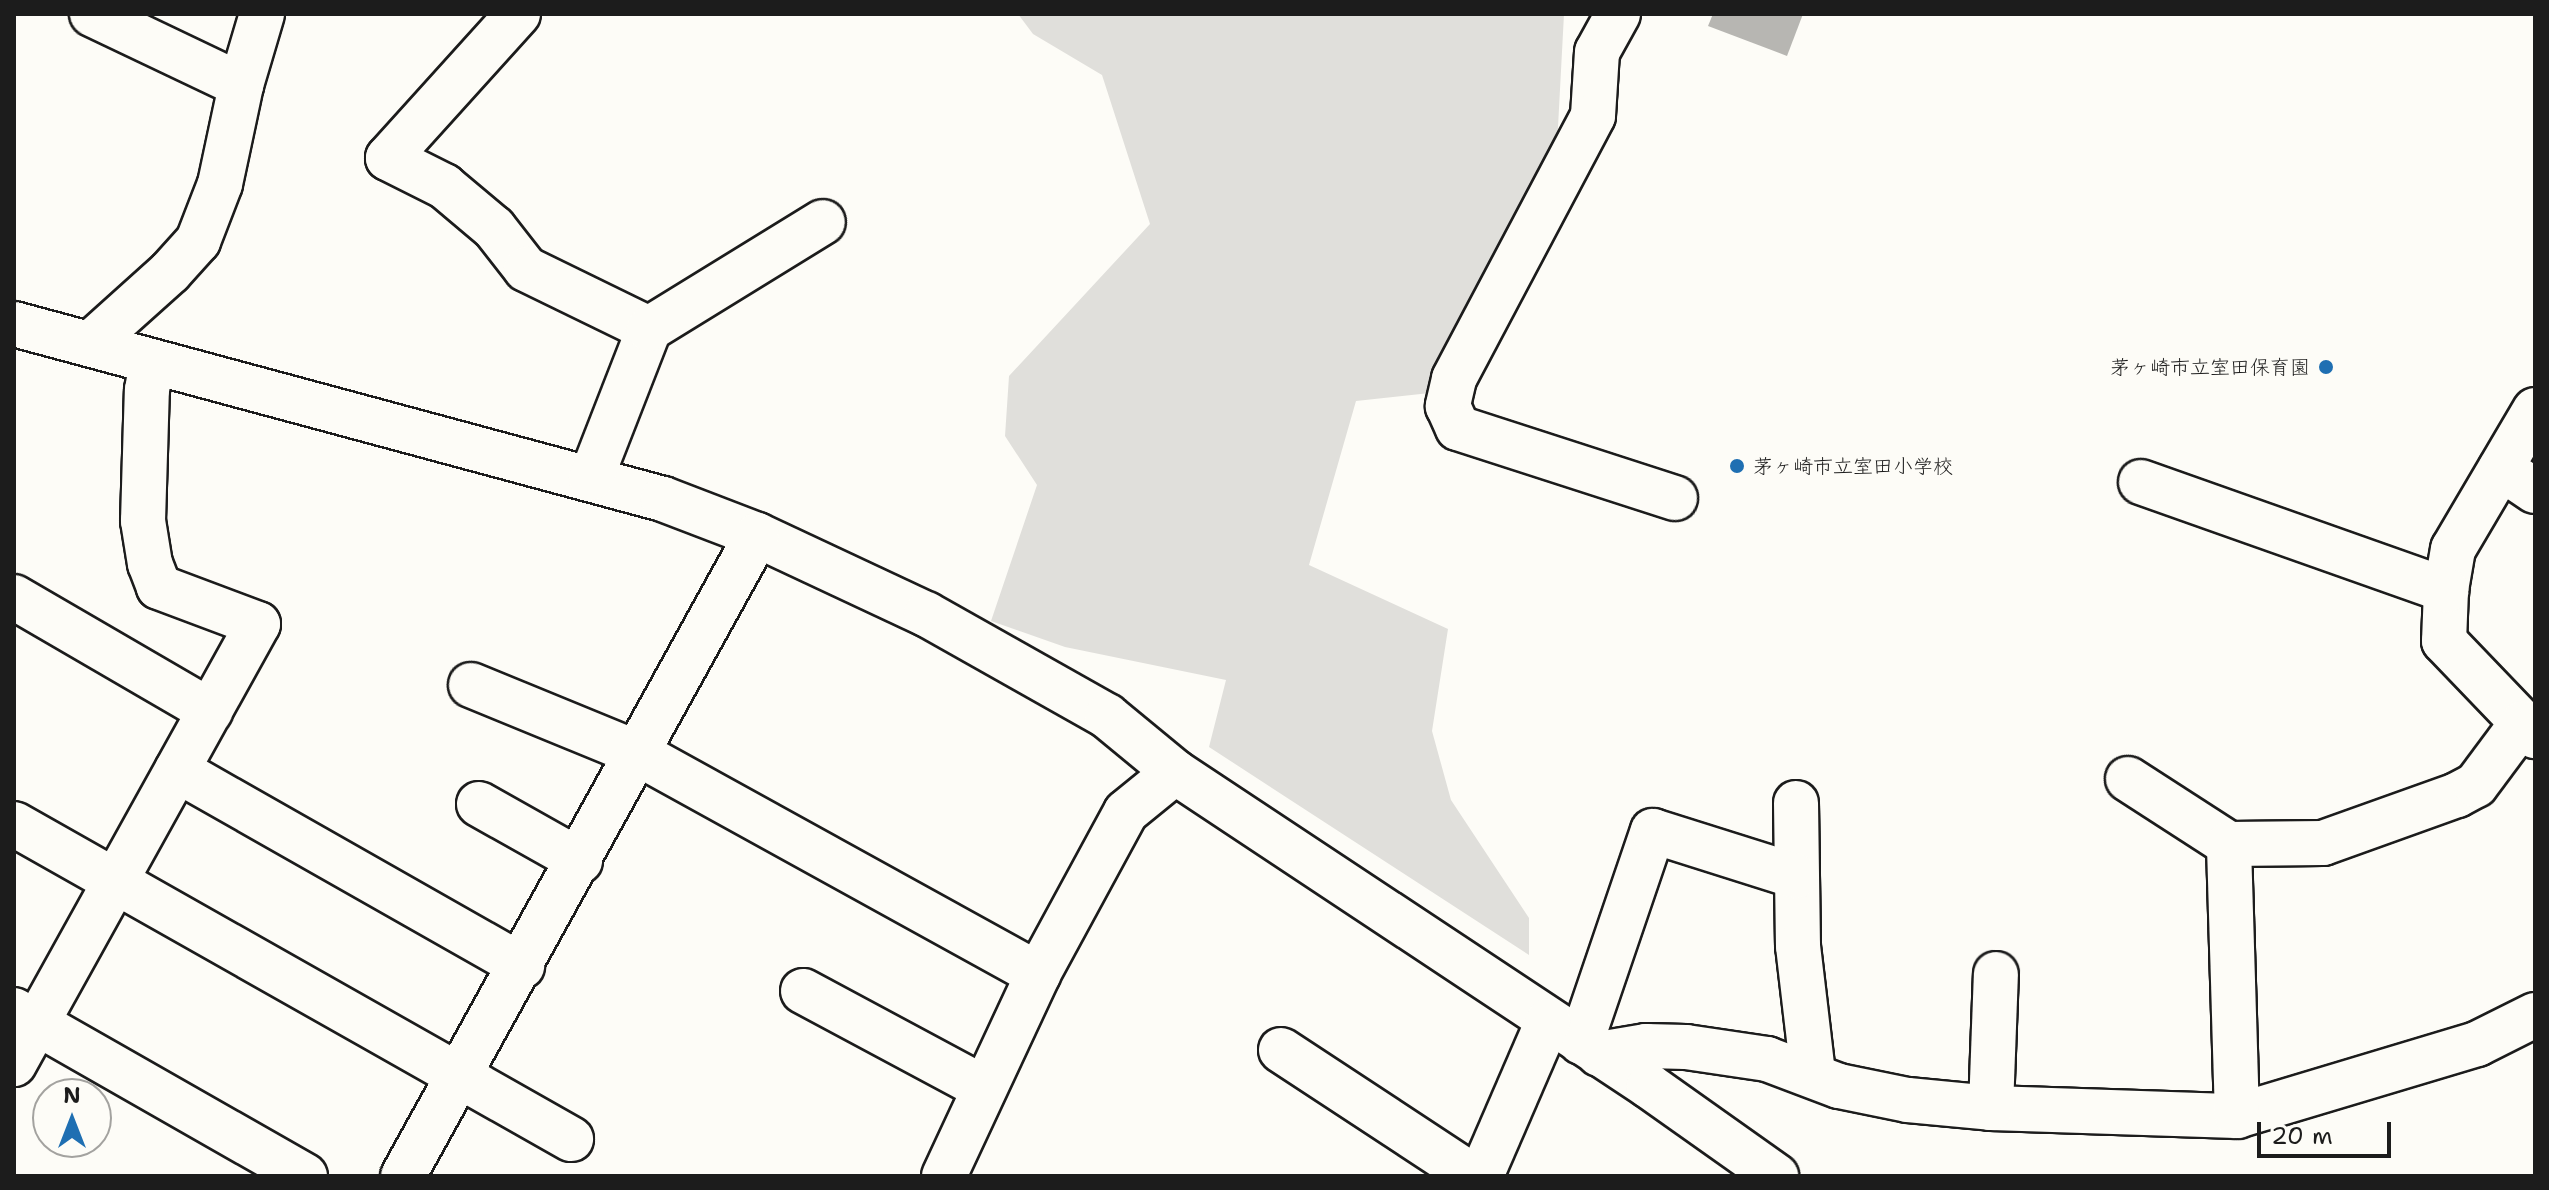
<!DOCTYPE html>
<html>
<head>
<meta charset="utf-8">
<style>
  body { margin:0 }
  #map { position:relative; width:2549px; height:1190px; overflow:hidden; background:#fdfcf7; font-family:"Shantell Sans","Klee One",sans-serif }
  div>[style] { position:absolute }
  .green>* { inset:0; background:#e0dfdb }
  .water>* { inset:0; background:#b7b6b2 }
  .roads { filter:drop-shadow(2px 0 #1c1c1c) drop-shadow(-2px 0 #1c1c1c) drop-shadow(0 2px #1c1c1c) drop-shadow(0 -2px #1c1c1c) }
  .minor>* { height:44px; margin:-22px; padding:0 22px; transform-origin:22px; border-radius:22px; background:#fdfcf7 }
  .dots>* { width:22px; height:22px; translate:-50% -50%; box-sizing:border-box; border:4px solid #fdfcf7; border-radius:50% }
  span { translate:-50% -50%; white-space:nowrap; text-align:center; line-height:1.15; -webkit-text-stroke:8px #fdfcf7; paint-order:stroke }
  .poi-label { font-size:20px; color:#1c1c1c }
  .right { translate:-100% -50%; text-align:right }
  .left { translate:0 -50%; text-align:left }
  .frame { position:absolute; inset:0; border:16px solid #1c1c1c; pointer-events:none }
  .north { position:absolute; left:32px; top:1078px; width:80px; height:80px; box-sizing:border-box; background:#fdfcf7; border:2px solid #a3a29f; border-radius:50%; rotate:0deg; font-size:22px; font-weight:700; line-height:32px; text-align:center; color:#1c1c1c }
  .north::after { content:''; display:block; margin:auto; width:28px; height:36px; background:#1f6fb2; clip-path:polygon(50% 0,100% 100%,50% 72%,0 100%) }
  .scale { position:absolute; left:2257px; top:1122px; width:134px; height:36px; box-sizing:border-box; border:4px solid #1c1c1c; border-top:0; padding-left:10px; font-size:24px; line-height:28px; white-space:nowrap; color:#1c1c1c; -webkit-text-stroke:6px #fdfcf7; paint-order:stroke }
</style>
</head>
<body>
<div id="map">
  <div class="green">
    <div style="clip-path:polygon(1018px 14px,1564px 14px,1557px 146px,1430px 393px,1356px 401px,1309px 565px,1448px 629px,1432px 731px,1451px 800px,1529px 918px,1529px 955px,1209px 747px,1226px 680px,1065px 647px,991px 621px,1037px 485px,1005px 436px,1009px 376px,1150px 224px,1102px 75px,1033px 34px)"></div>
  </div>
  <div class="water">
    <div style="clip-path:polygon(1713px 14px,1803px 14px,1787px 56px,1708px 26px)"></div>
  </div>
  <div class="roads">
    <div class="minor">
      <div style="left:92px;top:14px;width:165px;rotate:25.5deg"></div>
      <div style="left:518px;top:14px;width:194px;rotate:132.1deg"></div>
      <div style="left:388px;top:158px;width:63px;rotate:26.6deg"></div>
      <div style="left:444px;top:186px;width:65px;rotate:40deg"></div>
      <div style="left:494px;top:228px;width:52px;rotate:52deg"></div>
      <div style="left:526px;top:269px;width:137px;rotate:26deg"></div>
      <div style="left:1618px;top:14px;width:43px;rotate:118.9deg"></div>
      <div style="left:1597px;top:52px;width:64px;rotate:93.6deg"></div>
      <div style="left:1593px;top:116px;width:297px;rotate:117.9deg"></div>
      <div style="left:1454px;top:379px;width:28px;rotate:103deg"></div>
      <div style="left:1448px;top:406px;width:24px;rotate:66deg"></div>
      <div style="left:1458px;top:428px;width:228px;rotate:17.9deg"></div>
      <div style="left:14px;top:324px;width:672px;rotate:15.09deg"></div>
      <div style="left:663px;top:499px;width:101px;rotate:21deg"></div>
      <div style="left:757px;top:535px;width:187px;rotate:25.1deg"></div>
      <div style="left:926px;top:614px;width:208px;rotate:29.4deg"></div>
      <div style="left:1107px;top:716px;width:88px;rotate:39.5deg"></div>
      <div style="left:1175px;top:772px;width:569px;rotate:33.52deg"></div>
      <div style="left:1649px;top:1086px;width:156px;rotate:35.3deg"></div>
      <div style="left:91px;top:343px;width:106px;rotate:-41.9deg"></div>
      <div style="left:170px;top:272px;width:42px;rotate:-47.9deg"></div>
      <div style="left:198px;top:241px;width:61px;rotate:-68.9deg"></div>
      <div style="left:220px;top:184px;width:101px;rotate:-78deg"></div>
      <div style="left:241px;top:85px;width:74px;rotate:-73.5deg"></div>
      <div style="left:2535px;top:410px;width:161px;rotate:120.5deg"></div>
      <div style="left:2453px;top:549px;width:42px;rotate:99.7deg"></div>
      <div style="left:2446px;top:590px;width:51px;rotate:92.2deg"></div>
      <div style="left:2444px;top:641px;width:132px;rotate:46.2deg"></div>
      <div style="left:2501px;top:468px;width:41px;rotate:34.1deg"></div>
      <div style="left:591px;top:478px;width:160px;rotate:-68.7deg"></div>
      <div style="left:649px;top:329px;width:204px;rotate:-31.6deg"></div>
      <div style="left:2141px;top:482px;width:324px;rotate:19.5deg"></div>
      <div style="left:14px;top:597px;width:227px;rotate:30.2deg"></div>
      <div style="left:471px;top:685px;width:182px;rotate:22.3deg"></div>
      <div style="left:639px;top:754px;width:456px;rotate:28.9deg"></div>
      <div style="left:177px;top:770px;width:397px;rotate:29.6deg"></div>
      <div style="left:2128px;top:779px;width:120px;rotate:32.8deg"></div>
      <div style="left:1796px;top:803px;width:143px;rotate:89.2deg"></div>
      <div style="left:1798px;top:946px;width:129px;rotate:83.3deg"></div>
      <div style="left:479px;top:804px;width:116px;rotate:29.4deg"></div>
      <div style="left:14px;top:824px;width:640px;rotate:29.49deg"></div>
      <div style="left:803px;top:991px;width:205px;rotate:28.2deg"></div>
      <div style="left:14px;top:1010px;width:335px;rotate:29.7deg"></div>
      <div style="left:1581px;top:1042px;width:223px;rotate:-71.2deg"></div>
      <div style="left:1653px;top:831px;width:150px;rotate:17.5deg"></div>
      <div style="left:1281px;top:1050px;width:230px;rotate:33.3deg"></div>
      <div style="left:1599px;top:1054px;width:48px;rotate:-9.7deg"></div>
      <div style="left:1646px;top:1046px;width:40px;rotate:1.4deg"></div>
      <div style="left:1686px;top:1047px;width:82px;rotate:8.4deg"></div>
      <div style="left:1767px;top:1059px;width:77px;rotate:20.6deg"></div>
      <div style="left:1839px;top:1086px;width:70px;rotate:11.5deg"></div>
      <div style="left:1908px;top:1100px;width:83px;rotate:5.5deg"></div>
      <div style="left:1991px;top:1108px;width:246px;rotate:1.9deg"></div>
      <div style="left:2237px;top:1116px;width:251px;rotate:-16.7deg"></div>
      <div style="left:2477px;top:1044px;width:65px;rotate:-26.6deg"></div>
      <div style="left:14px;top:1064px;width:503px;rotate:-60.99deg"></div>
      <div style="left:258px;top:624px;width:106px;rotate:-159.5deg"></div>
      <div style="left:159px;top:587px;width:25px;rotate:-111deg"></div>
      <div style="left:150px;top:564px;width:44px;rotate:-99.2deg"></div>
      <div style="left:143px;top:521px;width:131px;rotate:-88.3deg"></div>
      <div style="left:147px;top:390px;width:29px;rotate:-80deg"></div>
      <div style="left:1991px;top:1108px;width:134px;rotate:-87.9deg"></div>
      <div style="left:2237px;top:1116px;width:272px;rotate:-91.7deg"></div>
      <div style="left:2229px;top:844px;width:94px;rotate:-0.6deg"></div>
      <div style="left:2323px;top:843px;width:142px;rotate:-19.7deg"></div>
      <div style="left:2457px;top:795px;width:21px;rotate:-28deg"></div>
      <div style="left:2476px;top:785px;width:77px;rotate:-53.4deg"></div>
      <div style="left:403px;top:1176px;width:732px;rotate:-61.09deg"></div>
      <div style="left:944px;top:1176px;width:223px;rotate:-65deg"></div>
      <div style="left:1038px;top:974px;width:184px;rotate:-61.5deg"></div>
      <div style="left:1126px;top:812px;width:63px;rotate:-39.2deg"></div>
      <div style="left:1481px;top:1176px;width:169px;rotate:-66.6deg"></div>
    </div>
  </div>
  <div class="dots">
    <div style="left:2326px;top:367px;background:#1f6fb2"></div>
    <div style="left:1737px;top:466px;background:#1f6fb2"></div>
  </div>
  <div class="poi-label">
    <span class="right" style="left:2310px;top:367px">茅ヶ崎市立室田保育園</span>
    <span class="left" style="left:1753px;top:466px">茅ヶ崎市立室田小学校</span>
  </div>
  <div class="frame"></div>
  <div class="north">N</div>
  <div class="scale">20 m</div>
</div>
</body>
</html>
